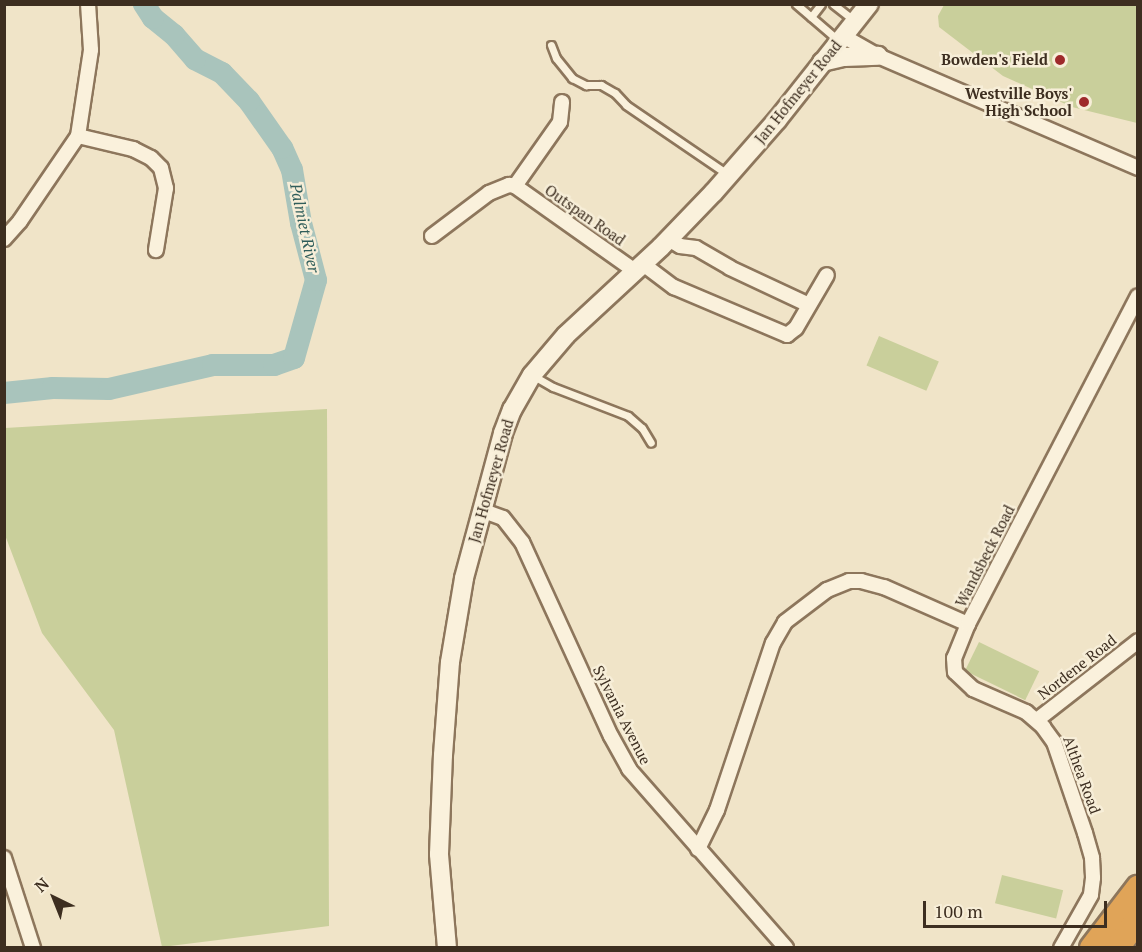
<!DOCTYPE html>
<html>
<head>
<meta charset="utf-8">
<style>
  body { margin:0 }
  #map { position:relative; width:1142px; height:952px; overflow:hidden; background:#f0e4c8; font-family:"PT Serif",serif }
  div>[style] { position:absolute }
  .green>* { inset:0; background:#c9cf9b; transform-origin:0 0 }
  .river>* { height:22px; margin:-11px; padding:0 11px; transform-origin:11px; border-radius:11px; background:#a9c4bc }
  .roads { filter:drop-shadow(2px 0 #8d765c) drop-shadow(-2px 0 #8d765c) drop-shadow(0 2px #8d765c) drop-shadow(0 -2px #8d765c) }
  .lane>* { height:7px; margin:-3.5px; padding:0 3.5px; transform-origin:3.5px; border-radius:3.5px; background:#faf1dc }
  .street>* { height:14px; margin:-7px; padding:0 7px; transform-origin:7px; border-radius:7px; background:#faf1dc }
  .secondary>* { height:18px; margin:-9px; padding:0 9px; transform-origin:9px; border-radius:9px; background:#faf1dc }
  .highway>* { height:24px; margin:-12px; padding:0 12px; transform-origin:12px; border-radius:12px; background:#e0a458 }
  .dots>* { width:16px; height:16px; translate:-50% -50%; box-sizing:border-box; border:3px solid #f7eed8; border-radius:50% }
  span { translate:-50% -50%; white-space:nowrap; text-align:center; line-height:1.15; -webkit-text-stroke:5px #f7eed8; paint-order:stroke }
  .poi-label { font-size:15px; color:#3d2e20; font-weight:700 }
  .right { translate:-100% -50%; text-align:right }
  .street-label { font-size:15px; color:#3d2e20 }
  .water-label { font-size:16px; color:#2f5d5a; font-style:italic }
  .frame { position:absolute; inset:0; border:6px solid #3d2e20; pointer-events:none }
  .north { position:absolute; left:24px; top:868px; width:60px; height:60px; -webkit-text-stroke:4px #f7eed8; paint-order:stroke; rotate:317deg; font-size:16px; font-weight:700; line-height:24px; text-align:center; color:#3d2e20 }
  .north::after { content:''; display:block; margin:auto; width:21px; height:27px; background:#3d2e20; clip-path:polygon(50% 0,100% 100%,50% 72%,0 100%) }
  .scale { position:absolute; left:923px; top:901px; width:184px; height:27px; box-sizing:border-box; border:3px solid #3d2e20; border-top:0; padding-left:8px; font-size:18px; line-height:21px; white-space:nowrap; color:#3d2e20; -webkit-text-stroke:4px #f7eed8; paint-order:stroke }
</style>
</head>
<body>
<div id="map">
  <div class="green">
    <div style="clip-path:polygon(944px 5px,1137px 5px,1137px 123px,1072px 107px,1003px 76px,939px 27px,938px 16px)"></div>
    <div style="left:879px;top:336px;width:65px;height:32px;rotate:23deg"></div>
    <div style="clip-path:polygon(327px 409px,329px 926px,162px 947px,114px 730px,42px 633px,5px 535px,5px 428px)"></div>
    <div style="left:979px;top:642px;width:67px;height:32px;rotate:26deg"></div>
    <div style="left:1002px;top:875px;width:63px;height:29px;rotate:14deg"></div>
  </div>
  <div class="river">
    <div style="left:4px;top:393px;width:49px;rotate:-5.8deg"></div>
    <div style="left:53px;top:388px;width:56px;rotate:1deg"></div>
    <div style="left:109px;top:389px;width:107px;rotate:-13deg"></div>
    <div style="left:213px;top:365px;width:61px"></div>
    <div style="left:274px;top:365px;width:21px;rotate:-19deg"></div>
    <div style="left:294px;top:358px;width:81px;rotate:-74.2deg"></div>
    <div style="left:316px;top:280px;width:59px;rotate:-104.7deg"></div>
    <div style="left:301px;top:223px;width:54px;rotate:-99.6deg"></div>
    <div style="left:292px;top:170px;width:24px;rotate:-114deg"></div>
    <div style="left:282px;top:148px;width:57px;rotate:-125.1deg"></div>
    <div style="left:249px;top:101px;width:39px;rotate:-134deg"></div>
    <div style="left:222px;top:73px;width:30px;rotate:-153deg"></div>
    <div style="left:195px;top:59px;width:32px;rotate:-131deg"></div>
    <div style="left:174px;top:35px;width:27px;rotate:-141deg"></div>
    <div style="left:153px;top:18px;width:17px;rotate:-123deg"></div>
  </div>
  <div class="roads">
    <div class="lane">
      <div style="left:796px;top:4px;width:57px;rotate:40.7deg"></div>
      <div style="left:833px;top:4px;width:28px;rotate:38deg"></div>
      <div style="left:811px;top:17px;width:16px;rotate:-52deg"></div>
      <div style="left:551px;top:45px;width:14px;rotate:69deg"></div>
      <div style="left:556px;top:58px;width:26px;rotate:51deg"></div>
      <div style="left:572px;top:78px;width:16px;rotate:27deg"></div>
      <div style="left:586px;top:85px;width:15px"></div>
      <div style="left:601px;top:85px;width:16px;rotate:30deg"></div>
      <div style="left:615px;top:93px;width:16px;rotate:47deg"></div>
      <div style="left:626px;top:105px;width:122px;rotate:34.3deg"></div>
      <div style="left:532px;top:375px;width:24px;rotate:30deg"></div>
      <div style="left:553px;top:387px;width:80px;rotate:21.1deg"></div>
      <div style="left:628px;top:416px;width:18px;rotate:41deg"></div>
      <div style="left:642px;top:428px;width:17px;rotate:59deg"></div>
    </div>
    <div class="street">
      <div style="left:843px;top:36px;width:40px;rotate:29.7deg"></div>
      <div style="left:878px;top:56px;width:283px;rotate:23.3deg"></div>
      <div style="left:78px;top:136px;width:57px;rotate:13.3deg"></div>
      <div style="left:133px;top:149px;width:20px;rotate:27deg"></div>
      <div style="left:151px;top:158px;width:14px;rotate:45deg"></div>
      <div style="left:161px;top:168px;width:21px;rotate:76deg"></div>
      <div style="left:166px;top:188px;width:63px;rotate:99.2deg"></div>
      <div style="left:515px;top:186px;width:78px;rotate:-54.9deg"></div>
      <div style="left:560px;top:122px;width:20px;rotate:-84deg"></div>
      <div style="left:432px;top:236px;width:71px;rotate:-37deg"></div>
      <div style="left:489px;top:193px;width:22px;rotate:-22deg"></div>
      <div style="left:509px;top:185px;width:6px;rotate:9deg"></div>
      <div style="left:515px;top:186px;width:147px;rotate:35.3deg"></div>
      <div style="left:4px;top:239px;width:24px;rotate:-48deg"></div>
      <div style="left:20px;top:221px;width:103px;rotate:-55.7deg"></div>
      <div style="left:78px;top:136px;width:87px;rotate:-81.4deg"></div>
      <div style="left:91px;top:50px;width:46px;rotate:-93.7deg"></div>
      <div style="left:668px;top:239px;width:14px;rotate:30deg"></div>
      <div style="left:680px;top:246px;width:16px;rotate:7deg"></div>
      <div style="left:696px;top:248px;width:39px;rotate:30deg"></div>
      <div style="left:730px;top:268px;width:87px;rotate:25.1deg"></div>
      <div style="left:643px;top:264px;width:39px;rotate:37deg"></div>
      <div style="left:674px;top:287px;width:123px;rotate:23deg"></div>
      <div style="left:787px;top:335px;width:11px;rotate:-38deg"></div>
      <div style="left:796px;top:328px;width:61px;rotate:-59.7deg"></div>
      <div style="left:481px;top:510px;width:23px;rotate:20deg"></div>
      <div style="left:503px;top:518px;width:31px;rotate:52deg"></div>
      <div style="left:522px;top:542px;width:213px;rotate:65.4deg"></div>
      <div style="left:611px;top:736px;width:38px;rotate:61deg"></div>
      <div style="left:629px;top:769px;width:238px;rotate:48.7deg"></div>
      <div style="left:968px;top:624px;width:37px;rotate:112deg"></div>
      <div style="left:954px;top:658px;width:14px;rotate:86deg"></div>
      <div style="left:955px;top:672px;width:25px;rotate:43deg"></div>
      <div style="left:973px;top:689px;width:58px;rotate:23.5deg"></div>
      <div style="left:1026px;top:712px;width:23px;rotate:41deg"></div>
      <div style="left:1043px;top:727px;width:19px;rotate:54deg"></div>
      <div style="left:1054px;top:742px;width:96px;rotate:71.2deg"></div>
      <div style="left:1085px;top:833px;width:26px;rotate:74deg"></div>
      <div style="left:1092px;top:858px;width:20px;rotate:87deg"></div>
      <div style="left:1093px;top:878px;width:17px;rotate:97deg"></div>
      <div style="left:1091px;top:895px;width:61px;rotate:119.5deg"></div>
      <div style="left:1037px;top:720px;width:128px;rotate:-38deg"></div>
      <div style="left:698px;top:849px;width:43px;rotate:-64deg"></div>
      <div style="left:717px;top:810px;width:176px;rotate:-71.5deg"></div>
      <div style="left:773px;top:643px;width:24px;rotate:-60deg"></div>
      <div style="left:785px;top:622px;width:53px;rotate:-37.3deg"></div>
      <div style="left:827px;top:590px;width:24px;rotate:-22deg"></div>
      <div style="left:849px;top:581px;width:12px"></div>
      <div style="left:861px;top:581px;width:24px;rotate:15deg"></div>
      <div style="left:884px;top:587px;width:92px;rotate:23.8deg"></div>
      <div style="left:968px;top:624px;width:369px;rotate:-62.6deg"></div>
      <div style="left:4px;top:858px;width:95px;rotate:72.1deg"></div>
    </div>
    <div class="secondary">
      <div style="left:822px;top:62px;width:23px;rotate:-13deg"></div>
      <div style="left:844px;top:57px;width:34px;rotate:-2deg"></div>
      <div style="left:447px;top:948px;width:94px;rotate:-94.9deg"></div>
      <div style="left:439px;top:854px;width:99px;rotate:-87.7deg"></div>
      <div style="left:443px;top:755px;width:93px;rotate:-85.7deg"></div>
      <div style="left:450px;top:662px;width:85px;rotate:-80.5deg"></div>
      <div style="left:464px;top:578px;width:150px;rotate:-74.9deg"></div>
      <div style="left:503px;top:433px;width:25px;rotate:-69deg"></div>
      <div style="left:512px;top:410px;width:40px;rotate:-60.3deg"></div>
      <div style="left:532px;top:375px;width:52px;rotate:-49.6deg"></div>
      <div style="left:566px;top:335px;width:129px;rotate:-42.8deg"></div>
      <div style="left:661px;top:247px;width:76px;rotate:-46.1deg"></div>
      <div style="left:714px;top:192px;width:96px;rotate:-48.8deg"></div>
      <div style="left:777px;top:120px;width:148px;rotate:-51.6deg"></div>
    </div>
    <div class="highway">
      <div style="left:1092px;top:948px;width:76px;rotate:-52.5deg"></div>
      <div style="left:1117px;top:948px;width:36px;rotate:-54deg"></div>
    </div>
  </div>
  <div class="dots">
    <div style="left:1060px;top:60px;background:#9e2a2b"></div>
    <div style="left:1084px;top:102px;background:#9e2a2b"></div>
  </div>
  <div class="poi-label">
    <span class="right" style="left:1048px;top:60px">Bowden's Field</span>
    <span class="right" style="left:1072px;top:102px">Westville Boys'<br>High School</span>
  </div>
  <div class="street-label">
    <span style="left:798px;top:92px;rotate:-51deg">Jan Hofmeyer Road</span>
    <span style="left:585px;top:215px;rotate:35deg">Outspan Road</span>
    <span style="left:491px;top:481px;rotate:-74deg">Jan Hofmeyer Road</span>
    <span style="left:985px;top:556px;rotate:-63deg">Wandsbeck Road</span>
    <span style="left:1077px;top:667px;rotate:-38deg">Nordene Road</span>
    <span style="left:622px;top:715px;rotate:63deg">Sylvania Avenue</span>
    <span style="left:1082px;top:775px;rotate:70deg">Althea Road</span>
  </div>
  <div class="water-label">
    <span style="left:305px;top:228px;rotate:78deg">Palmiet River</span>
  </div>
  <div class="frame"></div>
  <div class="north">N</div>
  <div class="scale">100 m</div>
</div>
</body>
</html>
